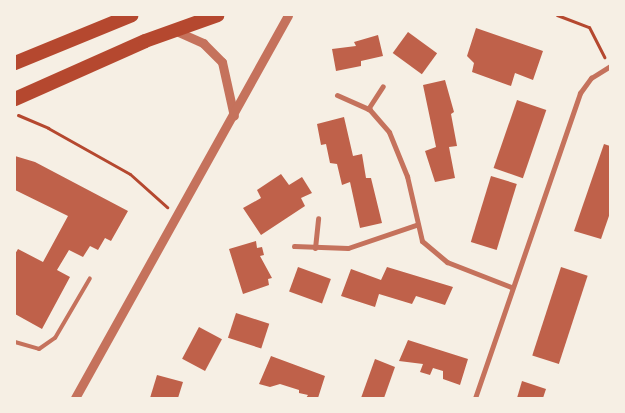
<!DOCTYPE html>
<html>
<head>
<meta charset="utf-8">
<style>
  body { margin:0 }
  #map { position:relative; width:625px; height:413px; overflow:hidden; background:#f6efe4; font-family:"Golos Text",sans-serif }
  div>[style] { position:absolute }
  .building>* { inset:0; background:#bf614a; transform-origin:0 0 }
  .path>* { height:3px; margin:-1.5px; padding:0 1.5px; transform-origin:1.5px; border-radius:1.5px; background:#b5482f }
  .service>* { height:4px; margin:-2px; padding:0 2px; transform-origin:2px; border-radius:2px; background:#c5725c }
  .minor>* { height:5px; margin:-2.5px; padding:0 2.5px; transform-origin:2.5px; border-radius:2.5px; background:#c5725c }
  .tertiary>* { height:9px; margin:-4.5px; padding:0 4.5px; transform-origin:4.5px; border-radius:4.5px; background:#c5725c }
  .trunk>* { height:14px; margin:-7px; padding:0 7px; transform-origin:7px; border-radius:7px; background:#b5482f }
  span { translate:-50% -50%; white-space:nowrap; text-align:center; line-height:1.15; -webkit-text-stroke:5px #f6efe4; paint-order:stroke }
  .frame { position:absolute; inset:0; border:16px solid #f6efe4; pointer-events:none }
</style>
</head>
<body>
<div id="map">
  <div class="building">
    <div style="clip-path:polygon(476px 28px,543px 51px,533px 80px,515px 73px,511px 86px,472px 72px,474px 63px,467px 56px)"></div>
    <div style="left:408px;top:32px;width:36px;height:26px;rotate:36deg"></div>
    <div style="clip-path:polygon(378px 35px,383px 56px,361px 61px,361px 66px,336px 71px,332px 49px,356px 46px,354px 42px)"></div>
    <div style="clip-path:polygon(445px 80px,454px 112px,451px 114px,457px 146px,449px 147px,455px 178px,435px 182px,425px 151px,436px 147px,423px 85px)"></div>
    <div style="left:517px;top:100px;width:31px;height:72px;rotate:19deg"></div>
    <div style="clip-path:polygon(344px 117px,353px 156px,362px 154px,366px 178px,371px 178px,382px 223px,360px 228px,350px 182px,342px 185px,337px 164px,330px 163px,326px 144px,321px 145px,317px 124px)"></div>
    <div style="clip-path:polygon(604px 144px,610px 146px,610px 213px,601px 239px,574px 231px)"></div>
    <div style="clip-path:polygon(15px 156px,35px 162px,128px 211px,111px 241px,105px 238px,98px 250px,90px 246px,83px 257px,69px 250px,57px 270px,70px 277px,42px 329px,15px 314px,15px 254px,18px 249px,43px 262px,68px 216px,15px 190px)"></div>
    <div style="clip-path:polygon(281px 174px,289px 185px,302px 177px,312px 193px,301px 198px,305px 206px,261px 235px,243px 208px,261px 198px,257px 190px)"></div>
    <div style="left:491px;top:176px;width:27px;height:69px;rotate:17deg"></div>
    <div style="clip-path:polygon(256px 241px,257px 248px,262px 247px,264px 255px,260px 256px,272px 278px,268px 279px,269px 285px,243px 294px,229px 249px)"></div>
    <div style="left:298px;top:267px;width:35px;height:26px;rotate:20deg"></div>
    <div style="clip-path:polygon(387px 267px,453px 287px,445px 305px,416px 296px,412px 304px,379px 294px,375px 307px,341px 296px,351px 269px,381px 280px)"></div>
    <div style="left:561px;top:267px;width:28px;height:93px;rotate:18deg"></div>
    <div style="left:236px;top:313px;width:35px;height:26px;rotate:18deg"></div>
    <div style="left:199px;top:327px;width:26px;height:36px;rotate:28deg"></div>
    <div style="clip-path:polygon(408px 340px,468px 359px,460px 385px,443px 379px,443px 371px,433px 368px,430px 375px,420px 372px,423px 364px,399px 361px)"></div>
    <div style="clip-path:polygon(271px 356px,325px 376px,318px 398px,306px 398px,308px 395px,299px 393px,299px 390px,280px 384px,270px 387px,259px 384px)"></div>
    <div style="clip-path:polygon(375px 359px,395px 367px,384px 398px,361px 398px)"></div>
    <div style="clip-path:polygon(157px 375px,183px 382px,178px 398px,150px 398px)"></div>
    <div style="clip-path:polygon(522px 381px,546px 389px,543px 398px,517px 398px)"></div>
  </div>
  <div class="path">
    <div style="left:557px;top:15px;width:34px;rotate:21deg"></div>
    <div style="left:589px;top:27px;width:34px;rotate:63deg"></div>
    <div style="left:18px;top:115px;width:33px;rotate:23deg"></div>
    <div style="left:48px;top:128px;width:94px;rotate:29.3deg"></div>
    <div style="left:130px;top:174px;width:50px;rotate:41.7deg"></div>
  </div>
  <div class="service">
    <div style="left:15px;top:342px;width:25px;rotate:16deg"></div>
    <div style="left:39px;top:349px;width:19px;rotate:-35deg"></div>
    <div style="left:55px;top:338px;width:69px;rotate:-59.7deg"></div>
  </div>
  <div class="minor">
    <div style="left:337px;top:95px;width:36px;rotate:24deg"></div>
    <div style="left:370px;top:110px;width:29px;rotate:49deg"></div>
    <div style="left:389px;top:132px;width:48px;rotate:67.8deg"></div>
    <div style="left:407px;top:176px;width:67px;rotate:77deg"></div>
    <div style="left:422px;top:241px;width:33px;rotate:40deg"></div>
    <div style="left:447px;top:262px;width:69px;rotate:21.3deg"></div>
    <div style="left:368px;top:109px;width:27px;rotate:-57deg"></div>
    <div style="left:294px;top:246px;width:54px;rotate:2.1deg"></div>
    <div style="left:348px;top:248px;width:72px;rotate:-18.7deg"></div>
    <div style="left:315px;top:248px;width:30px;rotate:-84deg"></div>
    <div style="left:475px;top:398px;width:323px;rotate:-71deg"></div>
    <div style="left:580px;top:93px;width:19px;rotate:-54deg"></div>
    <div style="left:591px;top:78px;width:22px;rotate:-32deg"></div>
  </div>
  <div class="tertiary">
    <div style="left:176px;top:31px;width:30px;rotate:24deg"></div>
    <div style="left:203px;top:43px;width:27px;rotate:45deg"></div>
    <div style="left:222px;top:62px;width:55px;rotate:77.5deg"></div>
    <div style="left:75px;top:398px;width:438px;rotate:-60.9deg"></div>
  </div>
  <div class="trunk">
    <div style="left:15px;top:63px;width:126px;rotate:-22.3deg"></div>
    <div style="left:15px;top:99px;width:142px;rotate:-24deg"></div>
    <div style="left:145px;top:41px;width:77px;rotate:-19.6deg"></div>
  </div>
  <div class="frame"></div>
</div>
</body>
</html>
